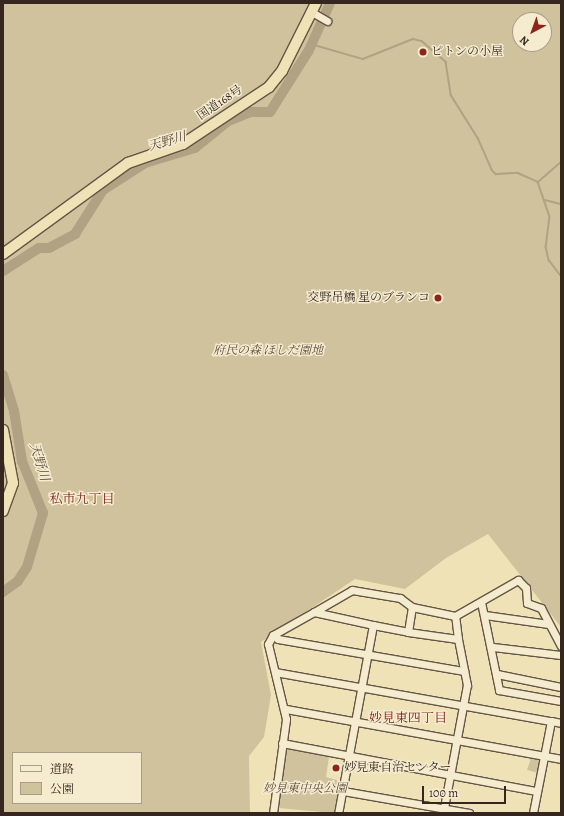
<!DOCTYPE html>
<html>
<head>
<meta charset="utf-8">
<style>
  body { margin:0 }
  #map { position:relative; width:564px; height:816px; overflow:hidden; background:#f0e2b7; font-family:Alegreya,"Noto Serif JP",serif }
  div>[style] { position:absolute }
  .green>* { inset:0; background:#d0c29d }
  .stream>* { height:1.5px; margin:-0.75px; padding:0 0.75px; transform-origin:0.75px; border-radius:0.75px; background:#b0a283 }
  .river>* { height:10px; margin:-5px; padding:0 5px; transform-origin:5px; border-radius:5px; background:#b0a283 }
  .roads { filter:drop-shadow(1px 0 #645545) drop-shadow(-1px 0 #645545) drop-shadow(0 1px #645545) drop-shadow(0 -1px #645545) }
  .minor>* { height:7px; margin:-3.5px; padding:0 3.5px; transform-origin:3.5px; border-radius:3.5px; background:#f5ecd0 }
  .highway>* { height:10px; margin:-5px; padding:0 5px; transform-origin:5px; border-radius:5px; background:#f0e2b7 }
  .dots>* { width:11px; height:11px; translate:-50% -50%; box-sizing:border-box; border:2px solid #f5ecd0; border-radius:50% }
  span { translate:-50% -50%; white-space:nowrap; text-align:center; line-height:1.15; -webkit-text-stroke:3px #f5ecd0; paint-order:stroke }
  .poi-label { font-size:12px; color:#35261f }
  .left { translate:0 -50%; text-align:left }
  .right { translate:-100% -50%; text-align:right }
  .street-label { font-size:12px; color:#35261f }
  .park-label { font-size:12px; color:#5c4d3e; font-style:italic }
  .water-label { font-size:13px; color:#5a4b3d; font-style:italic }
  .neighbourhood-label { font-size:13px; color:#7a1f14 }
  .frame { position:absolute; inset:0; border:4px solid #35261f; pointer-events:none }
  .legend { position:absolute; left:12px; top:752px; width:130px; height:52px; box-sizing:border-box; background:#f5ecd0; border:1px solid #a89d89; margin:0; padding:5px 7px; list-style:none; font-size:12px; color:#35261f }
  .legend li { display:flex; align-items:center; gap:8px; height:20px }
  .legend b { width:20px; border:1px solid #a89d89 }
  .north { position:absolute; left:512px; top:12px; width:40px; height:40px; box-sizing:border-box; background:#f5ecd0; border:1px solid #a89d89; border-radius:50%; rotate:221deg; font-size:11px; font-weight:700; line-height:16px; text-align:center; color:#35261f }
  .north::after { content:''; display:block; margin:auto; width:14px; height:18px; background:#8f2418; clip-path:polygon(50% 0,100% 100%,50% 72%,0 100%) }
  .scale { position:absolute; left:422px; top:786px; width:84px; height:18px; box-sizing:border-box; border:2px solid #35261f; border-top:0; padding-left:5px; font-size:12px; line-height:14px; white-space:nowrap; color:#35261f; -webkit-text-stroke:3px #f5ecd0; paint-order:stroke }
</style>
</head>
<body>
<div id="map">
  <div class="green">
    <div style="clip-path:polygon(evenodd,3px 3px,561px 3px,561px 627px,488px 534px,446px 558px,405px 589px,355px 579px,261px 642px,271px 695px,264px 737px,249px 756px,250px 813px,3px 813px,3px 3px,520px 20px,544px 20px,544px 44px,520px 44px,520px 20px,3px 3px,13px 753px,141px 753px,141px 803px,13px 803px,13px 753px)"></div>
    <div style="clip-path:polygon(287px 748px,329px 757px,326px 777px,340px 781px,334px 813px,278px 808px)"></div>
    <div style="clip-path:polygon(531px 758px,541px 760px,538px 773px,527px 770px)"></div>
  </div>
  <div class="stream">
    <div style="left:311px;top:44px;width:54px;rotate:16.1deg"></div>
    <div style="left:363px;top:59px;width:54px;rotate:-21.8deg"></div>
    <div style="left:413px;top:39px;width:9px;rotate:13deg"></div>
    <div style="left:422px;top:41px;width:32px;rotate:41deg"></div>
    <div style="left:446px;top:62px;width:33px;rotate:81deg"></div>
    <div style="left:451px;top:95px;width:51px;rotate:57.9deg"></div>
    <div style="left:478px;top:138px;width:35px;rotate:66deg"></div>
    <div style="left:492px;top:170px;width:6px;rotate:45deg"></div>
    <div style="left:496px;top:174px;width:22px;rotate:-3deg"></div>
    <div style="left:518px;top:173px;width:22px;rotate:24deg"></div>
    <div style="left:538px;top:182px;width:36px;rotate:71deg"></div>
    <div style="left:550px;top:216px;width:31px;rotate:97deg"></div>
    <div style="left:546px;top:247px;width:13px;rotate:77deg"></div>
    <div style="left:549px;top:260px;width:20px;rotate:53deg"></div>
    <div style="left:538px;top:182px;width:30px;rotate:-41deg"></div>
    <div style="left:545px;top:200px;width:16px;rotate:14deg"></div>
  </div>
  <div class="river">
    <div style="left:3px;top:271px;width:43px;rotate:-32.6deg"></div>
    <div style="left:39px;top:248px;width:10px"></div>
    <div style="left:49px;top:248px;width:30px;rotate:-28deg"></div>
    <div style="left:75px;top:234px;width:52px;rotate:-57.5deg"></div>
    <div style="left:103px;top:190px;width:50px;rotate:-32.7deg"></div>
    <div style="left:145px;top:163px;width:52px;rotate:-16.7deg"></div>
    <div style="left:195px;top:148px;width:43px;rotate:-39.3deg"></div>
    <div style="left:228px;top:121px;width:24px;rotate:-22deg"></div>
    <div style="left:250px;top:112px;width:20px"></div>
    <div style="left:270px;top:112px;width:73px;rotate:-57.8deg"></div>
    <div style="left:309px;top:50px;width:51px;rotate:-65.9deg"></div>
    <div style="left:3px;top:375px;width:38px;rotate:73deg"></div>
    <div style="left:14px;top:411px;width:51px;rotate:80.9deg"></div>
    <div style="left:22px;top:461px;width:56px;rotate:68deg"></div>
    <div style="left:43px;top:513px;width:56px;rotate:106.5deg"></div>
    <div style="left:27px;top:567px;width:17px;rotate:123deg"></div>
    <div style="left:18px;top:581px;width:19px;rotate:144deg"></div>
  </div>
  <div class="roads">
    <div class="minor">
      <div style="left:310px;top:11px;width:20px;rotate:30deg"></div>
      <div style="left:481px;top:602px;width:90px;rotate:78.4deg"></div>
      <div style="left:499px;top:690px;width:63px;rotate:10.1deg"></div>
      <div style="left:314px;top:612px;width:44px;rotate:-30.1deg"></div>
      <div style="left:352px;top:590px;width:49px;rotate:9.5deg"></div>
      <div style="left:400px;top:598px;width:15px;rotate:37deg"></div>
      <div style="left:412px;top:607px;width:44px;rotate:11.8deg"></div>
      <div style="left:455px;top:616px;width:73px;rotate:-29.7deg"></div>
      <div style="left:518px;top:580px;width:11px;rotate:45deg"></div>
      <div style="left:526px;top:588px;width:15px;rotate:86deg"></div>
      <div style="left:527px;top:603px;width:15px;rotate:20deg"></div>
      <div style="left:541px;top:608px;width:43px;rotate:62.2deg"></div>
      <div style="left:485px;top:615px;width:64px;rotate:8.1deg"></div>
      <div style="left:373px;top:625px;width:36px;rotate:11deg"></div>
      <div style="left:408px;top:632px;width:25px;rotate:-81deg"></div>
      <div style="left:408px;top:632px;width:50px;rotate:8deg"></div>
      <div style="left:458px;top:639px;width:23px;rotate:-97deg"></div>
      <div style="left:273px;top:635px;width:6px;rotate:39deg"></div>
      <div style="left:278px;top:639px;width:189px;rotate:9.8deg"></div>
      <div style="left:493px;top:647px;width:68px;rotate:6.7deg"></div>
      <div style="left:275px;top:672px;width:280px;rotate:10.1deg"></div>
      <div style="left:551px;top:721px;width:94px;rotate:101.1deg"></div>
      <div style="left:497px;top:674px;width:65px;rotate:11.5deg"></div>
      <div style="left:286px;top:709px;width:280px;rotate:10.3deg"></div>
      <div style="left:551px;top:721px;width:10px;rotate:11deg"></div>
      <div style="left:282px;top:743px;width:259px;rotate:10.7deg"></div>
      <div style="left:343px;top:791px;width:128px;rotate:9.9deg"></div>
      <div style="left:273px;top:813px;width:95px;rotate:-82.1deg"></div>
      <div style="left:286px;top:719px;width:77px;rotate:-103.5deg"></div>
      <div style="left:268px;top:644px;width:10px;rotate:-61deg"></div>
      <div style="left:273px;top:635px;width:47px;rotate:-29.3deg"></div>
      <div style="left:314px;top:612px;width:60px;rotate:12.4deg"></div>
      <div style="left:373px;top:625px;width:191px;rotate:100.5deg"></div>
      <div style="left:443px;top:813px;width:130px;rotate:-79.4deg"></div>
      <div style="left:467px;top:685px;width:47px;rotate:-101.1deg"></div>
    </div>
    <div class="highway">
      <div style="left:3px;top:254px;width:155px;rotate:-36.1deg"></div>
      <div style="left:128px;top:163px;width:58px;rotate:-19.1deg"></div>
      <div style="left:183px;top:144px;width:103px;rotate:-33.5deg"></div>
      <div style="left:269px;top:87px;width:21px;rotate:-51deg"></div>
      <div style="left:282px;top:71px;width:76px;rotate:-63.4deg"></div>
      <div style="left:3px;top:430px;width:54px;rotate:79.3deg"></div>
      <div style="left:13px;top:483px;width:30px;rotate:110deg"></div>
    </div>
  </div>
  <div class="dots">
    <div style="left:423px;top:52px;background:#8f2418"></div>
    <div style="left:438px;top:298px;background:#8f2418"></div>
    <div style="left:336px;top:768px;background:#8f2418"></div>
  </div>
  <div class="poi-label">
    <span class="left" style="left:431px;top:52px">ピトンの小屋</span>
    <span class="right" style="left:430px;top:298px">交野吊橋 星のブランコ</span>
    <span class="left" style="left:344px;top:768px">妙見東自治センター</span>
  </div>
  <div class="street-label">
    <span style="left:220px;top:103px;rotate:-34deg">国道168号</span>
  </div>
  <div class="park-label">
    <span style="left:268px;top:351px">府民の森 ほしだ園地</span>
    <span style="left:305px;top:789px">妙見東中央公園</span>
  </div>
  <div class="water-label">
    <span style="left:167px;top:142px;rotate:-16deg">天野川</span>
    <span style="left:39px;top:462px;rotate:73deg">天野川</span>
  </div>
  <div class="neighbourhood-label">
    <span style="left:82px;top:499px">私市九丁目</span>
    <span style="left:408px;top:718px">妙見東四丁目</span>
  </div>
  <div class="frame"></div>
  <ul class="legend">
  <li><b style="height:5px;background:#f5ecd0"></b>道路</li>
  <li><b style="height:11px;background:#d0c29d"></b>公園</li>
  </ul>
  <div class="north">N</div>
  <div class="scale">100 m</div>
</div>
</body>
</html>
